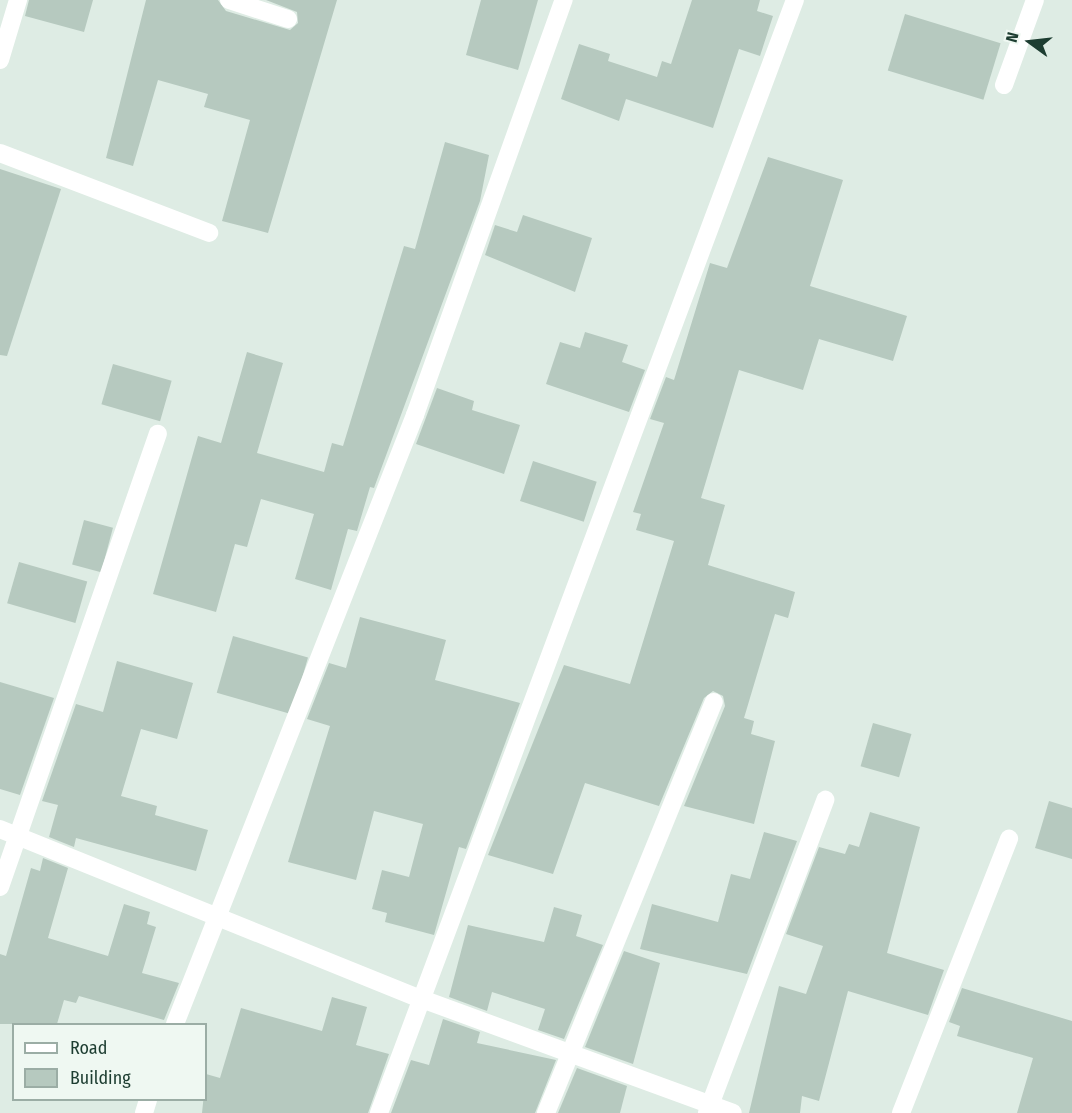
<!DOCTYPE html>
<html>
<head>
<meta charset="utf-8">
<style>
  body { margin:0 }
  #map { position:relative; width:1072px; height:1113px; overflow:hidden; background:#deece4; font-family:"Fira Sans Condensed",sans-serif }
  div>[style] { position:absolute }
  .building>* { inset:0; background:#b6c9bf; transform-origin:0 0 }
  .street>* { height:18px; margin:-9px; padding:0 9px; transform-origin:9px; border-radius:9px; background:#fff }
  span { translate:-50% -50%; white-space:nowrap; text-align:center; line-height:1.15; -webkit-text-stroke:5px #eff8f2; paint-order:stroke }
  .legend { position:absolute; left:12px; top:1023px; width:195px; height:78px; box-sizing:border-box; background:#eff8f2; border:2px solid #9bada5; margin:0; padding:8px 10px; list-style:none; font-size:18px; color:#1d3d31 }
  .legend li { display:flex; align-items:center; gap:12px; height:30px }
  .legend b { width:30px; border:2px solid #9bada5 }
  .north { position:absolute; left:1000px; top:12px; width:60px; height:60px; -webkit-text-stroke:4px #eff8f2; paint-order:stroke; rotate:285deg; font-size:16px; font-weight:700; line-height:24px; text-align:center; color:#1d3d31 }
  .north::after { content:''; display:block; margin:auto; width:21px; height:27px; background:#1d3d31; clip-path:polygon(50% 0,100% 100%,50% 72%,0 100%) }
</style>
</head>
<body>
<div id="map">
  <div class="building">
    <div style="clip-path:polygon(29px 0,93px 0,84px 32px,25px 16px)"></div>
    <div style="clip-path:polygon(146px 0,218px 0,226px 11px,290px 30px,298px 23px,297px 12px,266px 0,337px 0,268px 233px,222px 221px,250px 120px,204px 107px,208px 94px,158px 80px,133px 166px,106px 158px)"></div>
    <div style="clip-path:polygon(481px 0,538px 0,518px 70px,466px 55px)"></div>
    <div style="clip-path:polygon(692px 0,760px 0,757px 11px,773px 16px,760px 56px,739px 49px,713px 128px,626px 99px,619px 121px,561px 99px,579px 44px,610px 54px,608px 61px,657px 77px,662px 61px,671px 64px)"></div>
    <div style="left:905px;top:14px;width:100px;height:59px;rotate:17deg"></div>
    <div style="clip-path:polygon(445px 142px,489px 155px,480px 201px,374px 488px,370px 487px,357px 531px,348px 529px,331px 590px,295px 579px,314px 514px,261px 499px,247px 547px,235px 544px,216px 612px,153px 594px,198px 436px,221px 443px,247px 352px,283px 363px,257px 453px,324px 472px,332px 443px,343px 446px,404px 246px,415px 249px)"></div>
    <div style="clip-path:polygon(768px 157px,843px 180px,810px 286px,907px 316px,893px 361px,819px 339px,803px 390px,739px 370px,701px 498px,725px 505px,708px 565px,795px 592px,788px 618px,775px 614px,744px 718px,754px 721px,751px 734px,775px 741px,754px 824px,684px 806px,725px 706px,723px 696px,713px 691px,704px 698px,659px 806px,585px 783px,553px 874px,488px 855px,564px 665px,630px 684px,674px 541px,636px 530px,641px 514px,633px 512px,664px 423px,650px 419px,666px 377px,674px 380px,710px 263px,727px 268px)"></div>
    <div style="clip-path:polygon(0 169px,61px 189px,7px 356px,0 355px)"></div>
    <div style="clip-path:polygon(523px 215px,592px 238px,575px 292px,485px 255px,495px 225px,517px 232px)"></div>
    <div style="clip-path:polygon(585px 332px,628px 345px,622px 362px,645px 370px,629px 412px,546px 384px,560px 342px,580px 348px)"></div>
    <div style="left:113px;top:364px;width:61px;height:42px;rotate:16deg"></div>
    <div style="clip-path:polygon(437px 388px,474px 401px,472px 410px,520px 425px,504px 474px,416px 444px)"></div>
    <div style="left:533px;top:461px;width:67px;height:42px;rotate:18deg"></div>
    <div style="left:84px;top:520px;width:30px;height:46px;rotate:15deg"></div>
    <div style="left:19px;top:562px;width:71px;height:43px;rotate:16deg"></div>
    <div style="clip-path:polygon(360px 617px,446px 640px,435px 680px,520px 703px,466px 849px,459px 847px,434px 935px,385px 922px,387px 913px,372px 909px,382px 870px,409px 877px,423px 824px,374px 811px,356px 880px,288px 862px,330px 726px,307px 719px,329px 663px,346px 668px)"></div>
    <div style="left:233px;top:636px;width:78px;height:59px;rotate:16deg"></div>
    <div style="clip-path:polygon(117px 661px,193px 683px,177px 739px,141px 729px,121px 796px,157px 806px,155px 815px,208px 830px,196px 871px,76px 838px,74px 847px,49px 837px,58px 805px,42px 801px,76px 704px,103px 712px)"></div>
    <div style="clip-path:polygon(0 682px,54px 698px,20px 795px,0 789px)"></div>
    <div style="left:873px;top:723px;width:40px;height:45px;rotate:16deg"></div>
    <div style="clip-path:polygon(1049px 801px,1072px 808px,1072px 859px,1035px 848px)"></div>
    <div style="clip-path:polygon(870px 812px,920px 827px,887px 953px,944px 970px,928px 1015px,848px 991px,819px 1101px,802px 1096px,800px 1113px,749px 1113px,779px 986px,806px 994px,823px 946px,786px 934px,819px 847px,845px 854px,849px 844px,859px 847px)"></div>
    <div style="clip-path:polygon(764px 832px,797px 841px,747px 974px,640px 949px,652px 904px,718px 922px,731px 874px,750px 879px)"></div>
    <div style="clip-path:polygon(43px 858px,68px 868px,48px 938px,108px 956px,124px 904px,150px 912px,147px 924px,156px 927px,142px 973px,179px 983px,164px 1020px,79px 996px,76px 1003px,64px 1000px,57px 1024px,0 1024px,0 954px,6px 956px,31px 868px,40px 871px)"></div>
    <div style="clip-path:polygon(554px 907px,582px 915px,576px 936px,603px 945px,564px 1039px,538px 1030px,545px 1009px,492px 992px,487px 1011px,449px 997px,468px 925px,544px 942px)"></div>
    <div style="clip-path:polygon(624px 951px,660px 963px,633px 1064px,585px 1047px)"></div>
    <div style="clip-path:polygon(962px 988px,1072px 1021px,1072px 1113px,1017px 1113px,1033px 1058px,957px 1036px,960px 1026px,949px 1022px)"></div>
    <div style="clip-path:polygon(332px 997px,367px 1007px,356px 1045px,389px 1054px,368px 1113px,202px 1113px,206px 1074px,220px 1078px,241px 1008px,322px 1031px)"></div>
    <div style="clip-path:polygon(443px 1019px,480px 1032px,477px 1043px,556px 1060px,535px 1113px,391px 1113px,411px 1060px,429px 1065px)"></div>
    <div style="clip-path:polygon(577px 1068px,627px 1086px,620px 1113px,558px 1113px)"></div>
  </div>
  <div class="street">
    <div style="left:229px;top:0;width:62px;rotate:17.9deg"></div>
    <div style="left:0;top:60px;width:63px;rotate:-73.3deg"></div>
    <div style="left:1004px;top:85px;width:90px;rotate:-70deg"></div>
    <div style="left:0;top:153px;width:224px;rotate:20.9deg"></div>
    <div style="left:0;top:829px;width:452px;rotate:22deg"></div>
    <div style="left:419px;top:998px;width:334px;rotate:20.1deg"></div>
    <div style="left:0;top:887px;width:480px;rotate:-70.8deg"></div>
    <div style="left:175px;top:1024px;width:655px;rotate:-68.49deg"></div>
    <div style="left:415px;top:415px;width:441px;rotate:-70.3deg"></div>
    <div style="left:144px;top:1113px;width:14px;rotate:-73deg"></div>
    <div style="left:379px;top:1113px;width:1188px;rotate:-69.51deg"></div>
    <div style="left:546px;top:1113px;width:444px;rotate:-67.8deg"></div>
    <div style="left:707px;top:1113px;width:335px;rotate:-69.3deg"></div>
    <div style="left:901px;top:1113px;width:295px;rotate:-68.5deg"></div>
  </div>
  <ul class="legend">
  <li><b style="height:8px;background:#fff"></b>Road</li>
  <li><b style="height:16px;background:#b6c9bf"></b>Building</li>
  </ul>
  <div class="north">N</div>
</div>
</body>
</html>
